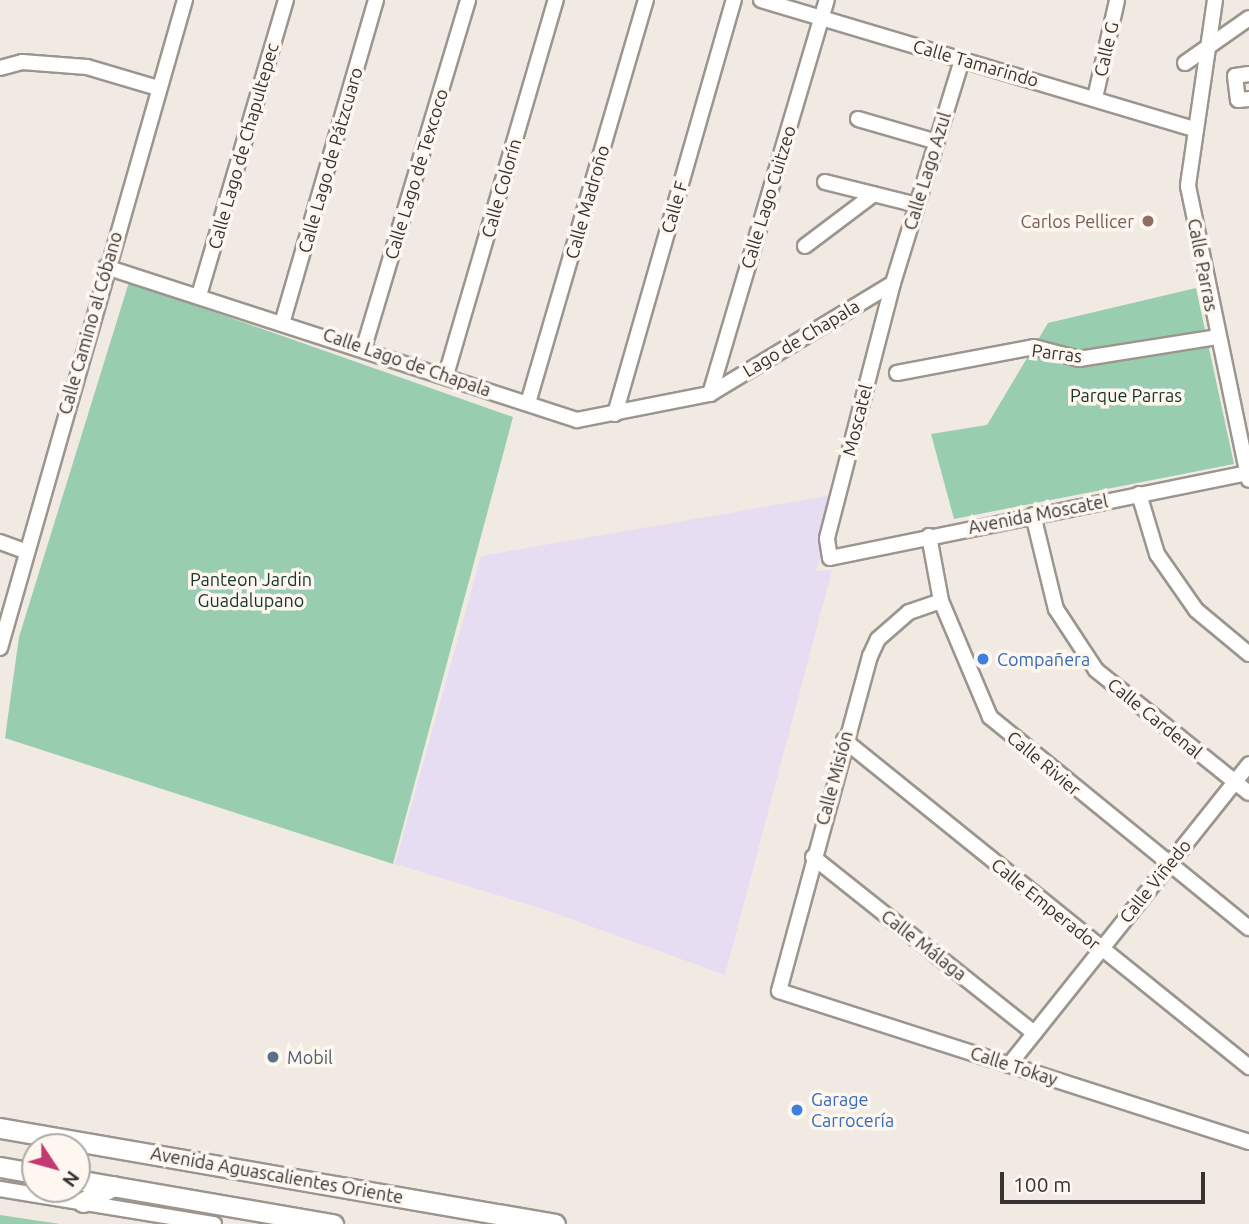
<!DOCTYPE html>
<html>
<head>
<meta charset="utf-8">
<style>
  body { margin:0 }
  #map { position:relative; width:1249px; height:1224px; overflow:hidden; background:#f1eae2; font-family:Ubuntu,sans-serif }
  div>[style] { position:absolute }
  .education>* { inset:0; background:#e6ddf2 }
  .green>* { inset:0; background:#98cdb0 }
  .roads { filter:drop-shadow(2px 0 #9c958e) drop-shadow(-2px 0 #9c958e) drop-shadow(0 2px #9c958e) drop-shadow(0 -2px #9c958e) }
  .minor>* { height:14px; margin:-7px; padding:0 7px; transform-origin:7px; border-radius:7px; background:#fff }
  .major>* { height:19px; margin:-9.5px; padding:0 9.5px; transform-origin:9.5px; border-radius:9.5px; background:#fff }
  .dots>* { width:19px; height:19px; translate:-50% -50%; box-sizing:border-box; border:4px solid #fef7ef; border-radius:50% }
  span { translate:-50% -50%; white-space:nowrap; text-align:center; line-height:1.15; -webkit-text-stroke:7px #fef7ef; paint-order:stroke }
  .street-label { font-size:18px; color:#363330 }
  .education-label { font-size:18px; color:#785e54 }
  .right { translate:-100% -50%; text-align:right }
  .park-label { font-size:18px; color:#153526 }
  .shop-label { font-size:18px; color:#366cbe }
  .left { translate:0 -50%; text-align:left }
  .service-label { font-size:18px; color:#4e5e75 }
  .north { position:absolute; left:21px; top:1133px; width:70px; height:70px; box-sizing:border-box; background:#fef7ef; border:2px solid #aea9a3; border-radius:50%; rotate:126deg; font-size:19px; font-weight:700; line-height:28px; text-align:center; color:#363330 }
  .north::after { content:''; display:block; margin:auto; width:24px; height:32px; background:#c33971; clip-path:polygon(50% 0,100% 100%,50% 72%,0 100%) }
  .scale { position:absolute; left:1000px; top:1172px; width:205px; height:32px; box-sizing:border-box; border:4px solid #363330; border-top:0; padding-left:9px; font-size:21px; line-height:24px; white-space:nowrap; color:#363330; -webkit-text-stroke:5px #fef7ef; paint-order:stroke }
</style>
</head>
<body>
<div id="map">
  <div class="education">
    <div style="clip-path:polygon(839px 494px,816px 571px,832px 570px,725px 975px,546px 910px,395px 864px,481px 556px)"></div>
  </div>
  <div class="green">
    <div style="clip-path:polygon(129px 282px,513px 417px,393px 864px,5px 738px,19px 637px)"></div>
    <div style="clip-path:polygon(1196px 288px,1234px 464px,954px 519px,931px 434px,987px 425px,1048px 323px)"></div>
    <div style="clip-path:polygon(0 1215px,60px 1224px,0 1224px)"></div>
  </div>
  <div class="roads">
    <div class="minor">
      <div style="left:761px;top:0;width:449px;rotate:16.6deg"></div>
      <div style="left:1215px;top:0;width:188px;rotate:98.3deg"></div>
      <div style="left:1188px;top:186px;width:300px;rotate:78.3deg"></div>
      <div style="left:962px;top:60px;width:233px;rotate:107.2deg"></div>
      <div style="left:893px;top:283px;width:264px;rotate:104.5deg"></div>
      <div style="left:827px;top:539px;width:19px;rotate:81deg"></div>
      <div style="left:830px;top:558px;width:428px;rotate:-11.5deg"></div>
      <div style="left:1185px;top:63px;width:78px;rotate:-35.1deg"></div>
      <div style="left:0;top:68px;width:23px;rotate:-15deg"></div>
      <div style="left:22px;top:62px;width:65px;rotate:4.4deg"></div>
      <div style="left:87px;top:67px;width:74px;rotate:16.5deg"></div>
      <div style="left:1249px;top:74px;width:14px;rotate:172deg"></div>
      <div style="left:1235px;top:76px;width:24px;rotate:83deg"></div>
      <div style="left:1238px;top:100px;width:11px;rotate:-5deg"></div>
      <div style="left:1095px;top:98px;width:100px;rotate:-77.3deg"></div>
      <div style="left:858px;top:119px;width:82px;rotate:16.2deg"></div>
      <div style="left:825px;top:182px;width:95px;rotate:14deg"></div>
      <div style="left:805px;top:246px;width:86px;rotate:-37deg"></div>
      <div style="left:106px;top:267px;width:495px;rotate:18deg"></div>
      <div style="left:577px;top:420px;width:136px;rotate:-11.1deg"></div>
      <div style="left:710px;top:394px;width:214px;rotate:-31.2deg"></div>
      <div style="left:200px;top:292px;width:304px;rotate:-73.6deg"></div>
      <div style="left:283px;top:320px;width:333px;rotate:-73.8deg"></div>
      <div style="left:364px;top:347px;width:362px;rotate:-73.3deg"></div>
      <div style="left:897px;top:373px;width:139px;rotate:-10.7deg"></div>
      <div style="left:1034px;top:347px;width:47px;rotate:14.9deg"></div>
      <div style="left:1079px;top:359px;width:141px;rotate:-9deg"></div>
      <div style="left:446px;top:375px;width:391px;rotate:-73.7deg"></div>
      <div style="left:710px;top:394px;width:411px;rotate:-73.5deg"></div>
      <div style="left:528px;top:403px;width:420px;rotate:-73.7deg"></div>
      <div style="left:615px;top:414px;width:431px;rotate:-74deg"></div>
      <div style="left:1139px;top:494px;width:63px;rotate:73.3deg"></div>
      <div style="left:1157px;top:554px;width:68px;rotate:55.1deg"></div>
      <div style="left:1196px;top:610px;width:69px;rotate:39.7deg"></div>
      <div style="left:1033px;top:515px;width:97px;rotate:76.3deg"></div>
      <div style="left:1056px;top:609px;width:73px;rotate:56.7deg"></div>
      <div style="left:1096px;top:670px;width:196px;rotate:38.8deg"></div>
      <div style="left:929px;top:536px;width:66px;rotate:79.5deg"></div>
      <div style="left:941px;top:601px;width:126px;rotate:67.1deg"></div>
      <div style="left:990px;top:717px;width:334px;rotate:39.2deg"></div>
      <div style="left:0;top:542px;width:27px;rotate:20deg"></div>
      <div style="left:941px;top:601px;width:34px;rotate:161deg"></div>
      <div style="left:909px;top:612px;width:41px;rotate:138.9deg"></div>
      <div style="left:878px;top:639px;width:19px;rotate:115deg"></div>
      <div style="left:870px;top:656px;width:347px;rotate:105.2deg"></div>
      <div style="left:779px;top:991px;width:494px;rotate:17.8deg"></div>
      <div style="left:0;top:648px;width:674px;rotate:-74.07deg"></div>
      <div style="left:844px;top:740px;width:521px;rotate:38.92deg"></div>
      <div style="left:813px;top:857px;width:283px;rotate:38.5deg"></div>
      <div style="left:1009px;top:1065px;width:385px;rotate:-51.4deg"></div>
      <div style="left:0;top:1189px;width:217px;rotate:9.3deg"></div>
    </div>
    <div class="major">
      <div style="left:0;top:1128px;width:563px;rotate:9.81deg"></div>
      <div style="left:0;top:1167px;width:36px;rotate:10deg"></div>
      <div style="left:77px;top:1180px;width:260px;rotate:9.8deg"></div>
      <div style="left:83px;top:1202px;width:34px;rotate:-28deg"></div>
    </div>
  </div>
  <div class="dots">
    <div style="left:1148px;top:221px;background:#8d6e63"></div>
    <div style="left:983px;top:659px;background:#3f7fe0"></div>
    <div style="left:273px;top:1057px;background:#5c6f8a"></div>
    <div style="left:797px;top:1110px;background:#3f7fe0"></div>
  </div>
  <div class="street-label">
    <span style="left:1106px;top:49px;rotate:-77deg">Calle G</span>
    <span style="left:976px;top:63px;rotate:16deg">Calle Tamarindo</span>
    <span style="left:243px;top:146px;rotate:-74deg">Calle Lago de Chapultepec</span>
    <span style="left:330px;top:160px;rotate:-74deg">Calle Lago de Pátzcuaro</span>
    <span style="left:927px;top:171px;rotate:-73deg">Calle Lago Azul</span>
    <span style="left:416px;top:174px;rotate:-73deg">Calle Lago de Texcoco</span>
    <span style="left:501px;top:188px;rotate:-74deg">Calle Colorín</span>
    <span style="left:768px;top:197px;rotate:-73deg">Calle Lago Cuitzeo</span>
    <span style="left:587px;top:202px;rotate:-74deg">Calle Madroño</span>
    <span style="left:674px;top:207px;rotate:-74deg">Calle F</span>
    <span style="left:1203px;top:265px;rotate:79deg">Calle Parras</span>
    <span style="left:90px;top:323px;rotate:-74deg">Calle Camino al Cóbano</span>
    <span style="left:801px;top:338px;rotate:-31deg">Lago de Chapala</span>
    <span style="left:1057px;top:353px;rotate:7deg">Parras</span>
    <span style="left:407px;top:362px;rotate:19deg">Calle Lago de Chapala</span>
    <span style="left:857px;top:420px;rotate:-76deg">Moscatel</span>
    <span style="left:1038px;top:514px;rotate:-11deg">Avenida Moscatel</span>
    <span style="left:1155px;top:718px;rotate:39deg">Calle Cardenal</span>
    <span style="left:1044px;top:763px;rotate:40deg">Calle Rivier</span>
    <span style="left:834px;top:778px;rotate:-75deg">Calle Misión</span>
    <span style="left:1155px;top:881px;rotate:-51deg">Calle Viñedo</span>
    <span style="left:1046px;top:904px;rotate:39deg">Calle Emperador</span>
    <span style="left:924px;top:945px;rotate:38deg">Calle Málaga</span>
    <span style="left:1014px;top:1066px;rotate:18deg">Calle Tokay</span>
    <span style="left:277px;top:1175px;rotate:10deg">Avenida Aguascalientes Oriente</span>
  </div>
  <div class="education-label">
    <span class="right" style="left:1134px;top:221px">Carlos Pellicer</span>
  </div>
  <div class="park-label">
    <span style="left:1126px;top:395px">Parque Parras</span>
    <span style="left:251px;top:590px">Panteon Jardin<br>Guadalupano</span>
  </div>
  <div class="shop-label">
    <span class="left" style="left:997px;top:659px">Compañera</span>
    <span class="left" style="left:811px;top:1110px">Garage<br>Carrocería</span>
  </div>
  <div class="service-label">
    <span class="left" style="left:287px;top:1057px">Mobil</span>
  </div>
  <div class="north">N</div>
  <div class="scale">100 m</div>
</div>
</body>
</html>
